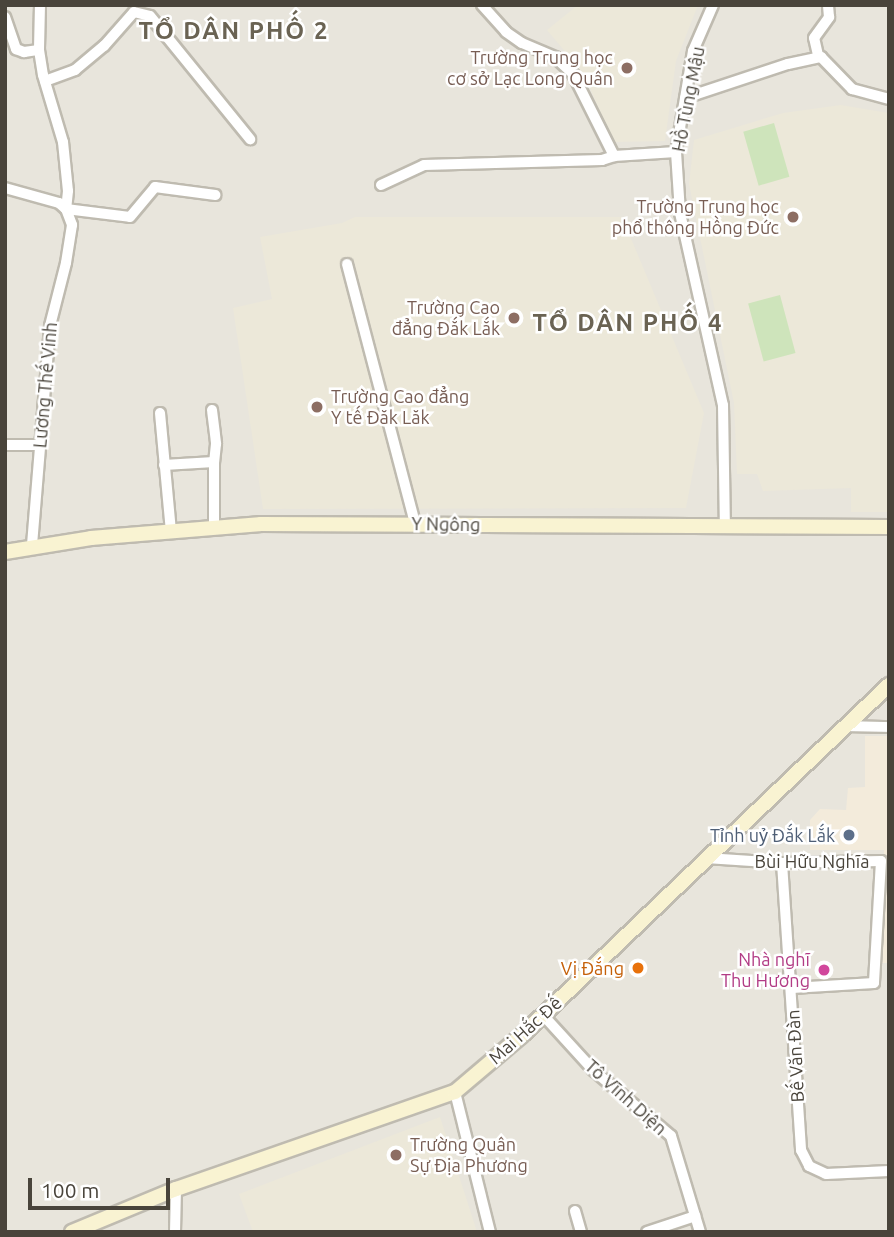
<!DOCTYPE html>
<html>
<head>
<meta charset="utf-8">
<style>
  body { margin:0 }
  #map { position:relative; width:894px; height:1237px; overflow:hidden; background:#f5f3ed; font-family:Ubuntu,sans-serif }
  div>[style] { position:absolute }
  .residential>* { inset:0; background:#e8e5dc; transform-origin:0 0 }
  .commercial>* { inset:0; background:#f3ebdb }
  .education>* { inset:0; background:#ece8d9 }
  .green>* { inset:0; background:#cee4bb; transform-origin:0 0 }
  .roads { filter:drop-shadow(2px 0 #bfbbb0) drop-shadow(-2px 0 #bfbbb0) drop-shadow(0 2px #bfbbb0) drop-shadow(0 -2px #bfbbb0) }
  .street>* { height:10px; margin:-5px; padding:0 5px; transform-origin:5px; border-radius:5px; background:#fff }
  .secondary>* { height:14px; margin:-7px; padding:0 7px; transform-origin:7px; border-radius:7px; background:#f9f3d2 }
  .dots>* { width:19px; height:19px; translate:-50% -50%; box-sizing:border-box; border:4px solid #fff; border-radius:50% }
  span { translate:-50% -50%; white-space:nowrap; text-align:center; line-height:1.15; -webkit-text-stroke:5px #fff; paint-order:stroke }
  .education-label { font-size:18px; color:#785e54 }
  .right { translate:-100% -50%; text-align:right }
  .left { translate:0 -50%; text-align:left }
  .street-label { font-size:18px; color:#49443b }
  .service-label { font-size:18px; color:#4e5e75 }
  .hotel-label { font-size:18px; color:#b23c85 }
  .food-label { font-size:18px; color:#c56008 }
  .district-label { font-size:24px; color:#6a6353; font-weight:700; letter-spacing:2px }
  .frame { position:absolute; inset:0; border:7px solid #49443b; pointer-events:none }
  .scale { position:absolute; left:28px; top:1178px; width:142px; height:32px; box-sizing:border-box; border:4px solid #49443b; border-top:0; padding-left:9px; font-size:21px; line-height:24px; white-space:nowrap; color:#49443b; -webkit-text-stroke:5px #fff; paint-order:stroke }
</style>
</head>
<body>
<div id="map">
  <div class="residential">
    <div style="left:5px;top:5px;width:884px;height:1227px"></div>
  </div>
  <div class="commercial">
    <div style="clip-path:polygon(865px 736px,889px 736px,889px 963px,880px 963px,884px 850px,810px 850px,810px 820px,820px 809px,846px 810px,848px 788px,865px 787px)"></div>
  </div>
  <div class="education">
    <div style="clip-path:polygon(578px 5px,698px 5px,676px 61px,665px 141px,613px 142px,584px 74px,547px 30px)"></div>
    <div style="clip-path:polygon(841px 105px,889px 113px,889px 512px,851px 512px,851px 488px,763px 491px,757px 474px,737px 474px,734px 403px,689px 184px,694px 140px,783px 113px)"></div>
    <div style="clip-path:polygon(355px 217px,622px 217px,704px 413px,686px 508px,263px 509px,233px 308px,272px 299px,260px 237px,342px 223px)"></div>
    <div style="clip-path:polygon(440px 1117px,477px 1232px,253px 1232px,239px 1194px)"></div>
  </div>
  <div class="green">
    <div style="left:774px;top:123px;width:56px;height:32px;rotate:74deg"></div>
    <div style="left:780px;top:295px;width:60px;height:33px;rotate:75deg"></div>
  </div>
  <div class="roads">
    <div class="street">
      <div style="left:40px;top:5px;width:45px;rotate:91.3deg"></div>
      <div style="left:39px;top:50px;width:25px;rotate:81deg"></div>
      <div style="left:43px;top:75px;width:70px;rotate:73.4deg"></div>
      <div style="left:63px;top:142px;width:49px;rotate:84.2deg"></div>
      <div style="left:68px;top:191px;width:18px;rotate:96deg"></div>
      <div style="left:66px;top:209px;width:64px;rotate:7.1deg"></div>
      <div style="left:130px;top:217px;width:39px;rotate:-50deg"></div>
      <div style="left:155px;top:187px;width:61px;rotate:7.6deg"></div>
      <div style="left:482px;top:5px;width:36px;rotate:48deg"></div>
      <div style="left:506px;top:32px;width:19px;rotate:35deg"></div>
      <div style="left:522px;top:43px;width:36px;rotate:23deg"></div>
      <div style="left:555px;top:57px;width:25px;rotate:43deg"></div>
      <div style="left:573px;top:74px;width:92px;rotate:63.4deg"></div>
      <div style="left:713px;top:5px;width:50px;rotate:113.5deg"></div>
      <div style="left:693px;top:51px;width:102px;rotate:99.6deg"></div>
      <div style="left:676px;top:152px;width:61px;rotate:86.2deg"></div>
      <div style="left:680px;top:213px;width:197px;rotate:77.4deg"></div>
      <div style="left:723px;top:405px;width:121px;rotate:89.1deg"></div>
      <div style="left:5px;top:17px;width:34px;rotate:71deg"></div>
      <div style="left:16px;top:49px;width:9px;rotate:21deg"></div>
      <div style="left:24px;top:52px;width:15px;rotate:-8deg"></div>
      <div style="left:818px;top:55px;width:17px;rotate:-103deg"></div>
      <div style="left:814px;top:38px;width:26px;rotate:-54deg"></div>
      <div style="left:829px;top:17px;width:12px;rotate:-95deg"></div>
      <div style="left:45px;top:81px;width:32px;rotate:-20deg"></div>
      <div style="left:75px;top:70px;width:38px;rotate:-40deg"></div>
      <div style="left:104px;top:46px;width:45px;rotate:-48.6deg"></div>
      <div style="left:134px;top:12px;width:16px;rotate:14deg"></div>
      <div style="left:150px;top:16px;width:159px;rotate:50.9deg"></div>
      <div style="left:685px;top:98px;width:108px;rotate:-18.3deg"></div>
      <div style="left:788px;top:64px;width:34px;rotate:-12deg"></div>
      <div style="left:821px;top:57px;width:45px;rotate:45.9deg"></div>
      <div style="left:852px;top:89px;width:38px;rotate:15deg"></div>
      <div style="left:381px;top:185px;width:47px;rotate:-24.9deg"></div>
      <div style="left:424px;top:165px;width:178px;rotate:-1.6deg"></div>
      <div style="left:602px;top:160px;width:13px;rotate:-18deg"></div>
      <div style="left:614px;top:156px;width:62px;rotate:-3.7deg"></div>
      <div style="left:5px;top:188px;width:56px;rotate:15.5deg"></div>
      <div style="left:59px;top:203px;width:9px;rotate:41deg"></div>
      <div style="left:66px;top:209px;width:17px;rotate:69deg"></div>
      <div style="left:72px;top:225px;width:38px;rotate:99deg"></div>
      <div style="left:66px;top:263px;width:65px;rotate:104.3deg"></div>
      <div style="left:50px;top:326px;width:221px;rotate:94.7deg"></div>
      <div style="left:347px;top:264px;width:269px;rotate:75.3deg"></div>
      <div style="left:212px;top:410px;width:34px;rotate:83deg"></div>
      <div style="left:216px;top:444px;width:18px;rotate:96deg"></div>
      <div style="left:160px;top:413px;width:119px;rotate:84.7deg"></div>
      <div style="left:5px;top:445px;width:35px"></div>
      <div style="left:164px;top:465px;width:50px;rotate:-3.4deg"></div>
      <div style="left:214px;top:462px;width:66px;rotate:90deg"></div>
      <div style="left:848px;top:726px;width:41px;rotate:1.4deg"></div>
      <div style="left:706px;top:858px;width:76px;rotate:3.8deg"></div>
      <div style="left:782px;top:863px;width:99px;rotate:-1.2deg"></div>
      <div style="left:881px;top:861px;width:122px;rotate:93.3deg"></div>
      <div style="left:874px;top:983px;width:82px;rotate:176.5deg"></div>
      <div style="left:782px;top:863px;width:288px;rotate:86.2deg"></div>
      <div style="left:801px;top:1150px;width:18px;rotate:63deg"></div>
      <div style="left:809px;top:1166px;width:19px;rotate:25deg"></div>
      <div style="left:826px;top:1174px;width:63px;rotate:-2.7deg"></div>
      <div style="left:543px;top:1015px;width:74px;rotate:47.7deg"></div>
      <div style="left:593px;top:1070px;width:102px;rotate:40.2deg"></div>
      <div style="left:671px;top:1136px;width:100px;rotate:73.2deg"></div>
      <div style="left:455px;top:1092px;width:144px;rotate:76deg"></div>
      <div style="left:575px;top:1211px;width:22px;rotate:74deg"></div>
      <div style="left:175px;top:1232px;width:43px;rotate:-88.7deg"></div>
      <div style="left:647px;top:1232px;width:51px;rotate:-18.4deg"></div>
    </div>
    <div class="secondary">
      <div style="left:5px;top:552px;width:87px;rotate:-9.2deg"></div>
      <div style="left:91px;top:538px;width:171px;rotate:-4.7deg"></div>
      <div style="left:261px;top:524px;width:628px;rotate:0.27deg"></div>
      <div style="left:72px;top:1232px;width:113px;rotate:-22.5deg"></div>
      <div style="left:176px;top:1189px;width:295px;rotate:-19.2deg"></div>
      <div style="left:455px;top:1092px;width:87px;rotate:-40.3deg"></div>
      <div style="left:521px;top:1036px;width:509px;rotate:-43.65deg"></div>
    </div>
  </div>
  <div class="dots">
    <div style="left:627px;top:68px;background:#8d6e63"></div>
    <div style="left:793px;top:217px;background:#8d6e63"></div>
    <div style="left:514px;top:318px;background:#8d6e63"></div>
    <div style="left:317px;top:407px;background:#8d6e63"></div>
    <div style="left:849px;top:835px;background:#5c6f8a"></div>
    <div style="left:638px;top:968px;background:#e8710a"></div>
    <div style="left:824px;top:970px;background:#d1479c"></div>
    <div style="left:396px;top:1155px;background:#8d6e63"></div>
  </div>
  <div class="education-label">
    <span class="right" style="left:613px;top:68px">Trường Trung học<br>cơ sở Lạc Long Quân</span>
    <span class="right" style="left:779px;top:217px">Trường Trung học<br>phổ thông Hồng Đức</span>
    <span class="right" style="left:500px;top:318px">Trường Cao<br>đẳng Đắk Lắk</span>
    <span class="left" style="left:331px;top:407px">Trường Cao đẳng<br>Y tế Đăk Lăk</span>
    <span class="left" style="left:410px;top:1155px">Trường Quân<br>Sự Địa Phương</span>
  </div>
  <div class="street-label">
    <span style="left:688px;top:99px;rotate:-79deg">Hồ Tùng Mậu</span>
    <span style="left:45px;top:385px;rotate:-85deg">Lương Thế Vinh</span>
    <span style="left:446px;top:524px;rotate:1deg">Y Ngông</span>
    <span style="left:812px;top:861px">Bùi Hữu Nghĩa</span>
    <span style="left:525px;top:1030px;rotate:-42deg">Mai Hắc Đế</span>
    <span style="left:795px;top:1056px;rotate:-93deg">Bế Văn Đàn</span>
    <span style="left:626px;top:1097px;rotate:42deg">Tô Vĩnh Diện</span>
  </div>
  <div class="service-label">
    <span class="right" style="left:835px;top:835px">Tỉnh uỷ Đắk Lắk</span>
  </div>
  <div class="hotel-label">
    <span class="right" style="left:810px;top:970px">Nhà nghĩ<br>Thu Hương</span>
  </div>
  <div class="food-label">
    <span class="right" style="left:624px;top:968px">Vị Đắng</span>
  </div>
  <div class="district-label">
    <span style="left:234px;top:31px">TỔ DÂN PHỐ 2</span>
    <span style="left:628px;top:323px">TỔ DÂN PHỐ 4</span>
  </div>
  <div class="frame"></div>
  <div class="scale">100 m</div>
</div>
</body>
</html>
